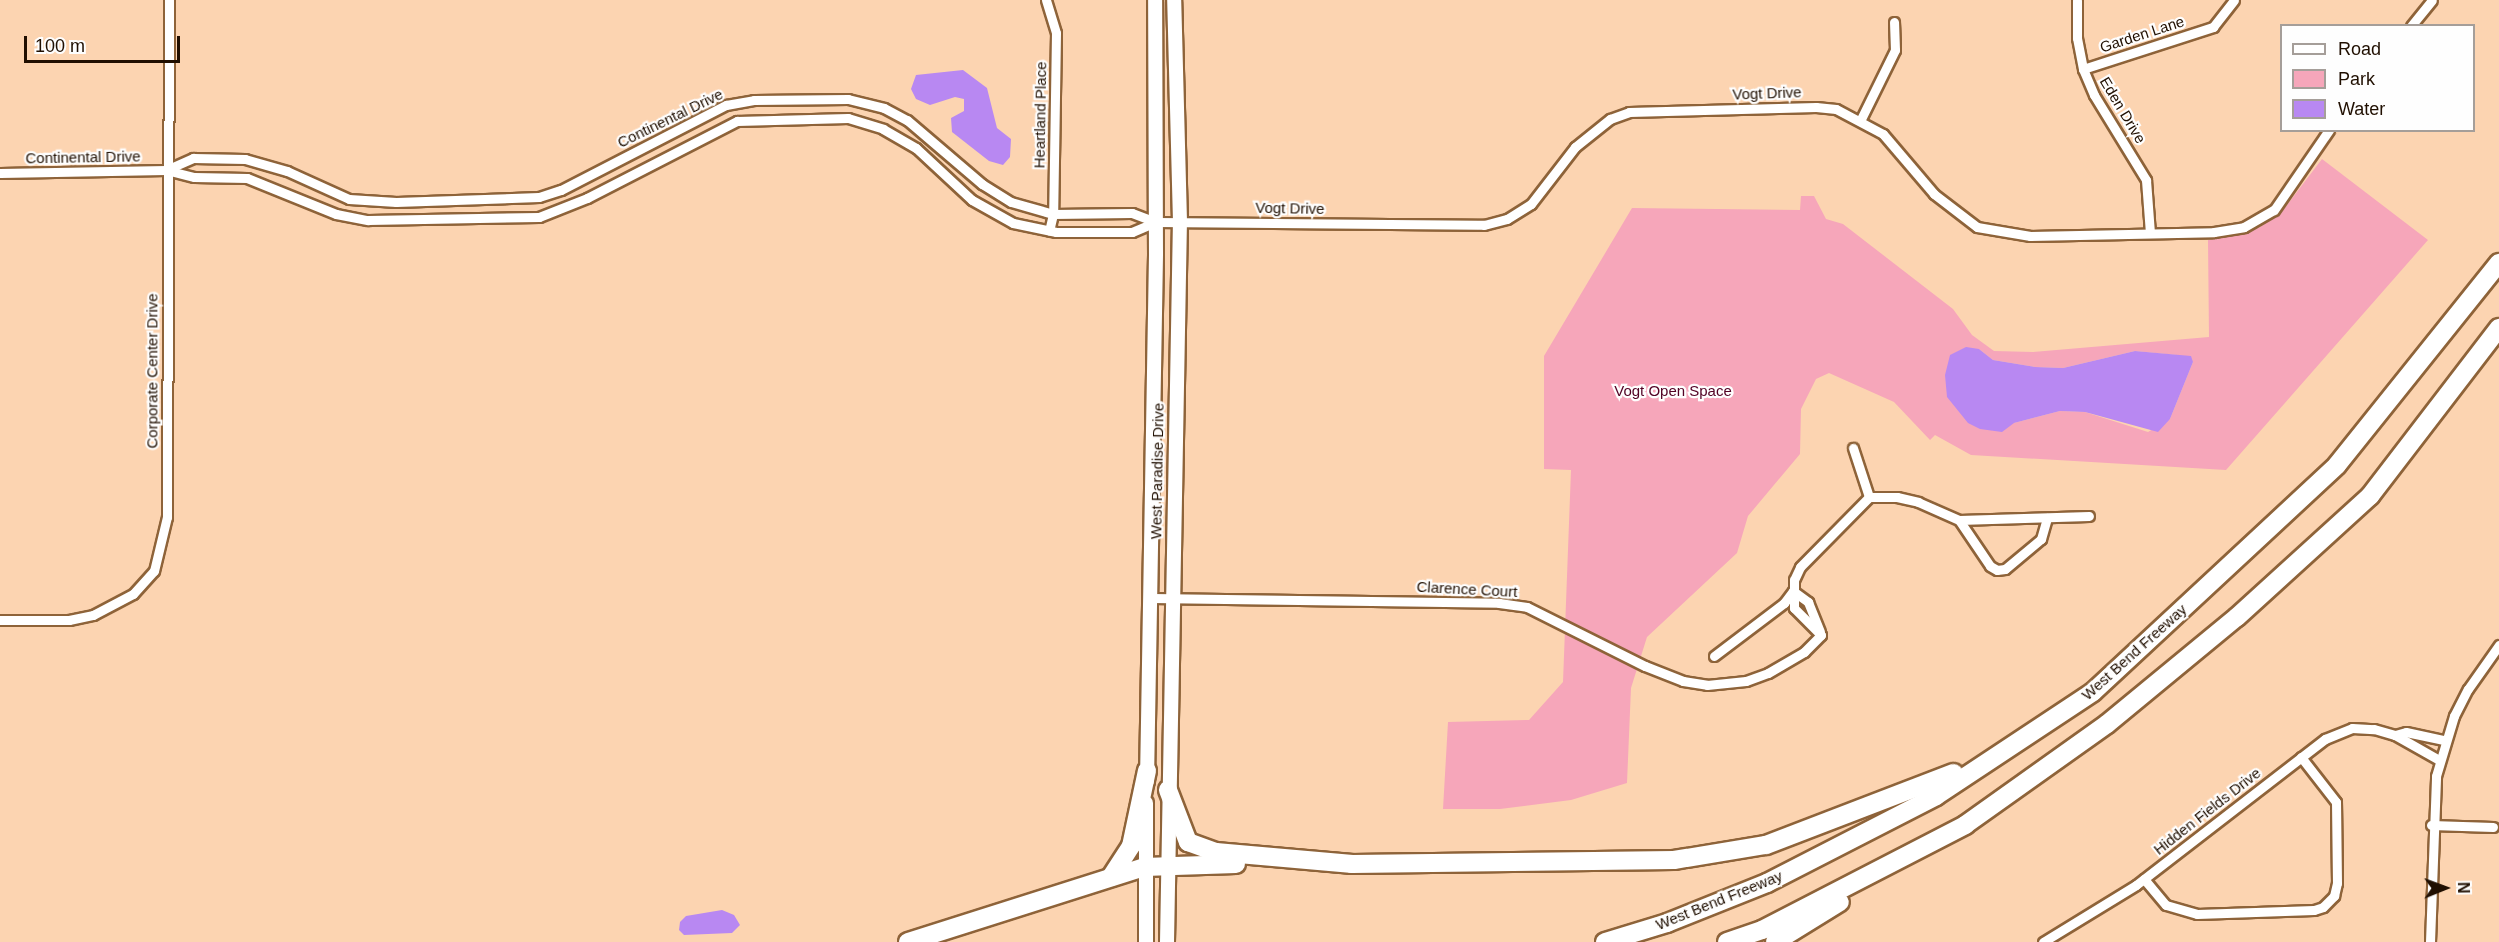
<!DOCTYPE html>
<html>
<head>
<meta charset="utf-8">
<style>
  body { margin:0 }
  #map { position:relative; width:2499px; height:942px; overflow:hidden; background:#fcd4b1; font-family:Arial,sans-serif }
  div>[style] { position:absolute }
  .green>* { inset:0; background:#f6a6ba }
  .water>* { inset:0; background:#b888f2 }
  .roads { filter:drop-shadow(2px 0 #8e6339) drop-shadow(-2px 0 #8e6339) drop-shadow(0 2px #8e6339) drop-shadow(0 -2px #8e6339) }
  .street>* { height:9px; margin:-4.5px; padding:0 4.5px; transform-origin:4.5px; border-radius:4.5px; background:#fff }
  .secondary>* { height:14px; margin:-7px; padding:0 7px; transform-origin:7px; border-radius:7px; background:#fff }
  .highway>* { height:18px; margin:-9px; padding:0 9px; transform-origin:9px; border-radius:9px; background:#fff }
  span { translate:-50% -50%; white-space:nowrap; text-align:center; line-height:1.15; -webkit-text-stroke:4.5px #fefefe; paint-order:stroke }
  .street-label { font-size:15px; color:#200f01 }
  .park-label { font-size:15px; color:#520224 }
  .legend { position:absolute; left:2280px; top:24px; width:195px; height:108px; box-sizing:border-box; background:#fefefe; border:2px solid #a59e99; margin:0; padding:8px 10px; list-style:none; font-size:18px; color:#200f01 }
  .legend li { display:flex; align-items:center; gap:12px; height:30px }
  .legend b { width:30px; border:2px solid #a59e99 }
  .north { position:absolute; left:2415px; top:858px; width:60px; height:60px; -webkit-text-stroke:4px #fefefe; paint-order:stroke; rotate:89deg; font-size:16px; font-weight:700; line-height:24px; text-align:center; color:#200f01 }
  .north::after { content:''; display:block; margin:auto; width:21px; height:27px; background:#200f01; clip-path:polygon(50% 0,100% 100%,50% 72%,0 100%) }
  .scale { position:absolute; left:24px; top:36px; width:156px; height:27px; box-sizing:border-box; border:3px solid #200f01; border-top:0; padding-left:8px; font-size:18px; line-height:21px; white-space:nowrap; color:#200f01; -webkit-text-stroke:4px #fefefe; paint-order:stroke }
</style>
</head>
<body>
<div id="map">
  <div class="green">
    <div style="clip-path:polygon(evenodd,2322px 159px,2428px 240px,2226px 470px,1971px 455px,1935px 435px,1930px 440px,1894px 402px,1829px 373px,1816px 379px,1801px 409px,1800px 454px,1748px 516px,1737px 553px,1647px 637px,1631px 688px,1627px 783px,1571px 800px,1500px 809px,1443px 809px,1448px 722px,1529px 720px,1563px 682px,1571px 470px,1544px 469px,1544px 356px,1632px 208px,1800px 210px,1801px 196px,1814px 196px,1826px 219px,1843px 224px,1953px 309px,1972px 335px,1994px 351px,2033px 352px,2209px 337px,2208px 240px,2260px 227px,2284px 209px,2322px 159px,1979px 349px,1993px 360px,2035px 367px,2063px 368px,2135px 351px,2177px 355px,2193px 362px,2170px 419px,2148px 432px,2085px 412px,2060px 411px,2014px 423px,1979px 349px)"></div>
  </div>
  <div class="water">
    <div style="clip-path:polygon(963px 70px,987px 88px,997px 128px,1011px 139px,1010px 157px,1003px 165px,989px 161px,952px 132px,951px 118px,964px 111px,964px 99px,955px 97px,930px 105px,916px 99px,911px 89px,916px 75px)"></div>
    <div style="clip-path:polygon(1966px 347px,1979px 349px,1993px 360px,2035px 367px,2063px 368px,2135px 351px,2191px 356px,2193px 362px,2170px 419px,2158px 432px,2085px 412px,2060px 411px,2014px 423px,2002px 432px,1980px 429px,1968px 423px,1947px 397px,1945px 375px,1950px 355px)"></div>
    <div style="clip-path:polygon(722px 910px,734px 915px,740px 925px,732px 933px,684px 935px,679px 930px,680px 922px,686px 916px)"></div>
  </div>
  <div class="roads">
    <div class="street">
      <div style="left:1046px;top:0;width:34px;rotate:73deg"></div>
      <div style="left:1056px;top:33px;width:181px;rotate:90.9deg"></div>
      <div style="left:1053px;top:214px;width:17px;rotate:103deg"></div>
      <div style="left:2077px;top:0;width:38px;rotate:90deg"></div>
      <div style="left:2077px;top:38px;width:32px;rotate:79deg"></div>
      <div style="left:2083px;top:69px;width:28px;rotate:67deg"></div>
      <div style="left:2094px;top:95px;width:100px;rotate:58.5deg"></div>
      <div style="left:2146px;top:180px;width:53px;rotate:85.7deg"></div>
      <div style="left:2411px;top:26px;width:33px;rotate:-51deg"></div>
      <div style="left:2083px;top:69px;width:137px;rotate:-17.9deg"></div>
      <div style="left:2213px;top:27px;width:34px;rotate:-52deg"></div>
      <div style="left:1861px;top:119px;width:77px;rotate:-63.8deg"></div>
      <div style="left:1895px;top:50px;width:28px;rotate:-92deg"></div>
      <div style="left:166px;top:170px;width:30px;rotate:-24deg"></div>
      <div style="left:193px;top:158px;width:52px;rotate:1.1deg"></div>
      <div style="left:245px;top:159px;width:44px;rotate:15.9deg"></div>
      <div style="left:287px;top:171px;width:68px;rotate:24.3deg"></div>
      <div style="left:349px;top:199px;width:47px;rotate:3.7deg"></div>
      <div style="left:396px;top:202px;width:143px;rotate:-2deg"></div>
      <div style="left:539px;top:197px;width:23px;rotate:-18deg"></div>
      <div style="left:561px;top:190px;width:186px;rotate:-27.3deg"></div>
      <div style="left:726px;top:105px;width:28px;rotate:-10deg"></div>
      <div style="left:754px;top:100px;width:94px;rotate:-0.6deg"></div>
      <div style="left:848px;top:99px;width:37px;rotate:14deg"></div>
      <div style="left:884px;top:108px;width:26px;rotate:28deg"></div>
      <div style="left:907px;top:120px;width:99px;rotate:40.5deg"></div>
      <div style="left:982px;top:184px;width:34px;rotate:32deg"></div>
      <div style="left:1011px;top:202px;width:44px;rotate:15.9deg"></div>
      <div style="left:1053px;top:214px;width:79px;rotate:-0.7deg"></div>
      <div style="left:1132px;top:213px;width:26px;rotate:21deg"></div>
      <div style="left:1156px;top:222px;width:328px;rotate:0.5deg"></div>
      <div style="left:1484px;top:225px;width:24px;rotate:-15deg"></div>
      <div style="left:1507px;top:219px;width:28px;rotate:-32deg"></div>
      <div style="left:1531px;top:204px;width:72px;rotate:-52.3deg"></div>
      <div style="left:1575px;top:147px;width:45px;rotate:-38.7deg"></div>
      <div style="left:1610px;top:119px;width:20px;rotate:-20deg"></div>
      <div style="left:1629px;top:112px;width:187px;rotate:-1.5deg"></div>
      <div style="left:1816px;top:107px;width:20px;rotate:6deg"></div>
      <div style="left:1836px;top:109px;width:53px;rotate:28deg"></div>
      <div style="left:1883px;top:134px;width:79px;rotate:49.6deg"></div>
      <div style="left:1934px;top:194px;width:54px;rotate:37.5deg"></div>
      <div style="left:1977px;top:227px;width:54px;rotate:9.6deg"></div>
      <div style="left:2030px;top:236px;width:184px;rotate:-1.2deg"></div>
      <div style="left:2214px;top:232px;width:30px;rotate:-9deg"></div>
      <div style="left:2244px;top:227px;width:34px;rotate:-30deg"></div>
      <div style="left:2274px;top:210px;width:97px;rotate:-55.5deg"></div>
      <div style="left:0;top:173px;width:166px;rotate:-1deg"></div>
      <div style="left:166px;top:170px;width:29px;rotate:14deg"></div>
      <div style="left:194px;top:177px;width:53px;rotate:1.1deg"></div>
      <div style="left:247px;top:178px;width:96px;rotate:22deg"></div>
      <div style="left:336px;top:214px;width:33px;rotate:11deg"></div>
      <div style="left:368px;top:220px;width:171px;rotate:-1deg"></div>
      <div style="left:539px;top:217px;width:52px;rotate:-21.6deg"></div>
      <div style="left:587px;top:198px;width:169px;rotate:-27.2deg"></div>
      <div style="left:737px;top:121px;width:111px;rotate:-1.5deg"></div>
      <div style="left:848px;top:118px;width:37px;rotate:17deg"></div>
      <div style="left:883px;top:129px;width:38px;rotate:30deg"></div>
      <div style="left:916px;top:148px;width:76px;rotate:42.9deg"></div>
      <div style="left:972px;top:200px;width:47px;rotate:29.3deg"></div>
      <div style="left:1013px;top:223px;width:44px;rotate:11.8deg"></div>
      <div style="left:1056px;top:232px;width:76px"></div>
      <div style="left:1132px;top:232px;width:26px;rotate:-23deg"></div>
      <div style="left:1853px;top:448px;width:52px;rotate:71.9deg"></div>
      <div style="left:1959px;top:520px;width:55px;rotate:56deg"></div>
      <div style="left:1990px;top:566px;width:8px;rotate:30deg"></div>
      <div style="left:1997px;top:570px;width:8px;rotate:-7deg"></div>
      <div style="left:2005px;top:569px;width:47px;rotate:-39.8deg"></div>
      <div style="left:2041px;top:539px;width:22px;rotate:-74deg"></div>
      <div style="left:1793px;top:591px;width:19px;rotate:36deg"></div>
      <div style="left:1808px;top:602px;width:32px;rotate:68deg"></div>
      <div style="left:1152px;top:598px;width:347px;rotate:0.8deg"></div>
      <div style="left:1499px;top:603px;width:28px;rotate:8deg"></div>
      <div style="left:1527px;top:607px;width:132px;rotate:26.6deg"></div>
      <div style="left:1645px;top:666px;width:41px;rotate:21.5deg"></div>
      <div style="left:1683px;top:681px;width:24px;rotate:9deg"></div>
      <div style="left:1707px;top:685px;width:39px;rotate:-6deg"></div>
      <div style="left:1746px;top:681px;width:23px;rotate:-20deg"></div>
      <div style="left:1768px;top:673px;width:42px;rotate:-30.3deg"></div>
      <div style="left:1804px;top:652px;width:24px;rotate:-45deg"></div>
      <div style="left:0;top:620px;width:69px"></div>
      <div style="left:69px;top:620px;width:25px;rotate:-12deg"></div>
      <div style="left:93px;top:615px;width:45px;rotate:-27.7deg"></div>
      <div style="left:133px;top:594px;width:31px;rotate:-48deg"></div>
      <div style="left:154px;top:571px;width:56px;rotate:-76.5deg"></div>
      <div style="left:167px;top:517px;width:517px;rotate:-89.78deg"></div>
      <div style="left:1821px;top:635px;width:38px;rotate:-135deg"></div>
      <div style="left:1794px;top:608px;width:28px;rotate:-90deg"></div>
      <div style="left:1794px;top:580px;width:14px;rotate:-65deg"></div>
      <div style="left:1800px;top:567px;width:98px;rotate:-45.4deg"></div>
      <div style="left:1869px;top:497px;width:28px"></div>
      <div style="left:1897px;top:497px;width:22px;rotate:13deg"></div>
      <div style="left:1918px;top:502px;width:45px;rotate:23.7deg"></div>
      <div style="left:1959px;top:520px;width:130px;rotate:-1.8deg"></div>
      <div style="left:1714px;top:656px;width:88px;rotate:-37.1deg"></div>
      <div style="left:1784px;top:603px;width:15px;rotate:-53deg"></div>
      <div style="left:2395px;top:735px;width:11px;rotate:-15deg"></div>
      <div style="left:2406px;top:732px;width:40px;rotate:12deg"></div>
      <div style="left:2431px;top:825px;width:62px;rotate:1.8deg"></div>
      <div style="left:2144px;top:879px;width:34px;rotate:50deg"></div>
      <div style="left:2166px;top:905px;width:32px;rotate:16deg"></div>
      <div style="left:2197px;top:914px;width:117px;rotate:-2deg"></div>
      <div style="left:2314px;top:910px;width:9px;rotate:-18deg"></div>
      <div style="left:2323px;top:907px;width:16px;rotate:-45deg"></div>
      <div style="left:2334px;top:896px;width:13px;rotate:-77deg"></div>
      <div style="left:2337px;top:883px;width:81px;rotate:-90.7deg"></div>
      <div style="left:2336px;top:802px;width:57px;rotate:-127.9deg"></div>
      <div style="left:2043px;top:942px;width:109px;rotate:-31.5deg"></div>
      <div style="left:2136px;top:885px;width:239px;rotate:-37.7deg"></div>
      <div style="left:2325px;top:739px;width:29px;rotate:-22deg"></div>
      <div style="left:2352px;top:728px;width:22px;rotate:3deg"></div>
      <div style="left:2374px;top:729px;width:22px;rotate:16deg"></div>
      <div style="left:2395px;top:735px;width:51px;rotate:29.6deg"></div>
      <div style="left:2430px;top:942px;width:166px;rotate:-87.9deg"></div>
      <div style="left:2436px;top:776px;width:63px;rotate:-73.3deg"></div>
      <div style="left:2454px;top:716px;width:30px;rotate:-63deg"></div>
      <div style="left:2468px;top:689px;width:54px;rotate:-54.8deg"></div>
    </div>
    <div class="secondary">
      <div style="left:1147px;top:781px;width:528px;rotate:-89.02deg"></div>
      <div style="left:1156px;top:253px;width:253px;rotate:-90.2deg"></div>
      <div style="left:1146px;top:942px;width:139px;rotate:-90deg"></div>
      <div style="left:1167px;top:942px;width:720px;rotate:-88.97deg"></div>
      <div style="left:1180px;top:222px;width:222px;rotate:-91.5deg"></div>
    </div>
    <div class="highway">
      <div style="left:1168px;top:790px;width:56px;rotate:69deg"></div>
      <div style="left:1188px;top:842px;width:30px;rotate:20deg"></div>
      <div style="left:1216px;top:852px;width:137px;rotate:5deg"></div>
      <div style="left:1352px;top:864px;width:322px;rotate:-0.7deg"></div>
      <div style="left:1674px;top:860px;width:93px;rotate:-9.3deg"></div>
      <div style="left:1766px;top:845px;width:201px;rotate:-21deg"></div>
      <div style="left:1111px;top:877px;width:37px;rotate:-57deg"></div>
      <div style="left:1131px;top:846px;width:77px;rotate:-78deg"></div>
      <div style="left:908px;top:942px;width:248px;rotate:-17.6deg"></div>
      <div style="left:1144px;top:867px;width:92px;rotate:-1.9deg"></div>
      <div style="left:1605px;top:942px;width:65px;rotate:-17deg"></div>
      <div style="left:1667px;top:923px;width:108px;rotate:-21.8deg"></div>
      <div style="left:1767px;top:883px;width:190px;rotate:-27.2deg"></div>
      <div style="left:1936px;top:796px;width:188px;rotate:-33.5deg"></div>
      <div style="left:2093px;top:692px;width:333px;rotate:-42.9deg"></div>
      <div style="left:2337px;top:465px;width:259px;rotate:-51.3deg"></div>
      <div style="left:1727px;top:942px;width:37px;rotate:-19deg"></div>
      <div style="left:1762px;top:930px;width:229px;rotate:-27.3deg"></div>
      <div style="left:1965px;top:825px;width:174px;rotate:-35.4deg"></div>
      <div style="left:2107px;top:724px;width:168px;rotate:-39.5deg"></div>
      <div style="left:2237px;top:617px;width:180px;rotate:-42.3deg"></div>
      <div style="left:2370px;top:496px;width:212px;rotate:-52.5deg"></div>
      <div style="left:1775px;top:942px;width:76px;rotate:-31.6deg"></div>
    </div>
  </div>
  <div class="street-label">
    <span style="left:2142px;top:34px;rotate:-18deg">Garden Lane</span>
    <span style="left:1767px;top:93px;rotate:-2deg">Vogt Drive</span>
    <span style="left:2123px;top:110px;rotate:59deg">Eden Drive</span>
    <span style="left:1040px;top:115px;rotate:-89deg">Heartland Place</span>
    <span style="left:670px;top:118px;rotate:-26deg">Continental Drive</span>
    <span style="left:83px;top:157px;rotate:-1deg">Continental Drive</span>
    <span style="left:1290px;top:208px;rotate:1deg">Vogt Drive</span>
    <span style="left:152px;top:371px;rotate:-90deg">Corporate Center Drive</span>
    <span style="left:1157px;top:471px;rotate:-89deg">West Paradise Drive</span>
    <span style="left:1467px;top:589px;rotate:3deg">Clarence Court</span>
    <span style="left:2134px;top:652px;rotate:-42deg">West Bend Freeway</span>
    <span style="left:2207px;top:811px;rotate:-38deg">Hidden Fields Drive</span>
    <span style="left:1719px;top:900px;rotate:-22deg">West Bend Freeway</span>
  </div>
  <div class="park-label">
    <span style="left:1673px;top:391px">Vogt Open Space</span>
  </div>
  <ul class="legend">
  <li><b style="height:8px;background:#fff"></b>Road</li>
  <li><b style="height:16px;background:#f6a6ba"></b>Park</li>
  <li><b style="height:16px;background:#b888f2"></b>Water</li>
  </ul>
  <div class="north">N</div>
  <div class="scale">100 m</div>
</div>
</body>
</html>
